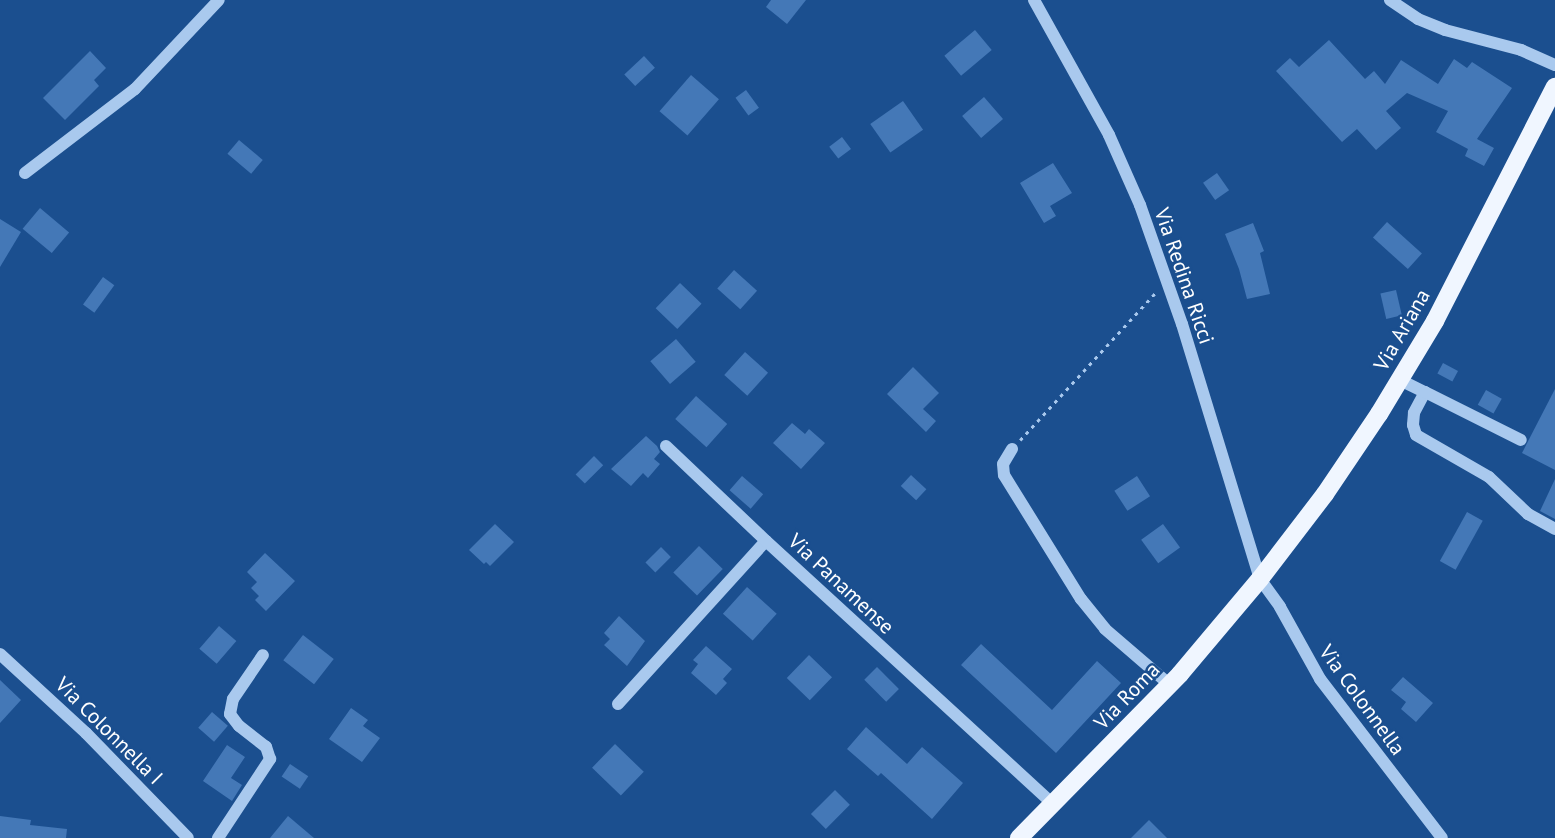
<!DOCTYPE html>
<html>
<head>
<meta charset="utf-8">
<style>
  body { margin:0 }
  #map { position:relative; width:1555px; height:838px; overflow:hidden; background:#1b4f8f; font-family:"PT Sans",sans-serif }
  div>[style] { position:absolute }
  .building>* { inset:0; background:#4478b7; transform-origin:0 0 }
  .path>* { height:2.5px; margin-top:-1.25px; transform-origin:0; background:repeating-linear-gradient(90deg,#a9c9ee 0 3.5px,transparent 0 8.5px) }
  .minor>* { height:12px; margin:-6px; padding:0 6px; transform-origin:6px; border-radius:6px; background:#a9c9ee }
  .major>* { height:18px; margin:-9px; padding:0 9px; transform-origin:9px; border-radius:9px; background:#f0f6ff }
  span { translate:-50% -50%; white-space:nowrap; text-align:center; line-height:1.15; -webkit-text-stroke:5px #1b4f8f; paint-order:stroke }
  .street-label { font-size:21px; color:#fff }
</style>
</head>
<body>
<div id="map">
  <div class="building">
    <div style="clip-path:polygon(771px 0,806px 0,787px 24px,766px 7px)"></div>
    <div style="left:975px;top:30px;width:26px;height:40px;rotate:50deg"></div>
    <div style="clip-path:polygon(1329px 40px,1365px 79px,1374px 71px,1385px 84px,1401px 60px,1438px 84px,1454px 59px,1467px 68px,1472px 62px,1512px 88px,1477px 139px,1494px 148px,1484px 166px,1465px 156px,1468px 149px,1436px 132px,1448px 111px,1407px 93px,1386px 111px,1401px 128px,1376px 150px,1357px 129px,1342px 142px,1276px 71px,1290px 58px,1299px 67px)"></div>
    <div style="clip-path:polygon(90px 51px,106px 68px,94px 80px,99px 86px,65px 120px,43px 98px)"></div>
    <div style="left:644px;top:56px;width:16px;height:27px;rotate:47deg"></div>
    <div style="left:691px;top:75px;width:37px;height:48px;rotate:41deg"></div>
    <div style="left:746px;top:90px;width:22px;height:13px;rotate:54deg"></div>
    <div style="left:984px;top:97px;width:29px;height:29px;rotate:49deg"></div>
    <div style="left:903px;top:101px;width:35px;height:40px;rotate:55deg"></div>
    <div style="left:842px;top:137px;width:15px;height:16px;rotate:53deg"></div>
    <div style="left:239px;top:140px;width:31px;height:18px;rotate:40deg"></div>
    <div style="clip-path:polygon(1053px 163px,1072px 193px,1050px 206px,1056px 216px,1044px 223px,1020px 183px)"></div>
    <div style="left:1217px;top:173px;width:21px;height:17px;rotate:55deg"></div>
    <div style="left:40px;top:208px;width:38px;height:27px;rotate:40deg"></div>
    <div style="clip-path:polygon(0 219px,21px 232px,0 267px)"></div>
    <div style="left:1387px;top:222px;width:47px;height:21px;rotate:42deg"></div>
    <div style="clip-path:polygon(1253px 223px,1264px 251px,1260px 253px,1270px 294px,1247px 299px,1239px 269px,1225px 234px)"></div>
    <div style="left:734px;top:270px;width:31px;height:25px;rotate:42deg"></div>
    <div style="left:103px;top:277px;width:14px;height:34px;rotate:36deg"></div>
    <div style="left:680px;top:283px;width:30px;height:35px;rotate:44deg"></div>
    <div style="left:1396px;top:290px;width:26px;height:16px;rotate:77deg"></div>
    <div style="left:676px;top:339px;width:30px;height:34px;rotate:49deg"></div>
    <div style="left:745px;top:352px;width:31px;height:31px;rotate:42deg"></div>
    <div style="left:1443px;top:363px;width:17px;height:12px;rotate:28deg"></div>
    <div style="clip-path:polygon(913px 367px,939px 393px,923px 409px,936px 421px,926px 432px,887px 394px)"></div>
    <div style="clip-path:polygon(1555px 389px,1555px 470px,1522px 453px)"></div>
    <div style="left:1486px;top:390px;width:18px;height:17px;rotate:29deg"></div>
    <div style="left:696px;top:396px;width:42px;height:31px;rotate:42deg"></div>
    <div style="clip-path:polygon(792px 423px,805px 434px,809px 429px,825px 443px,801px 469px,773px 443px)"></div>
    <div style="clip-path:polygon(646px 436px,657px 446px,660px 452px,654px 459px,660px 464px,648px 478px,643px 473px,631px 486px,611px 469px)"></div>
    <div style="left:594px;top:456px;width:13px;height:26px;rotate:45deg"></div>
    <div style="left:911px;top:475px;width:21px;height:15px;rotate:43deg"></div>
    <div style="left:742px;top:476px;width:28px;height:19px;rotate:41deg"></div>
    <div style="left:1137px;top:476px;width:24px;height:27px;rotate:57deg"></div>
    <div style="clip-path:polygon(1555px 479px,1555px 519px,1540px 511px)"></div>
    <div style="left:1467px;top:512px;width:18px;height:56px;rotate:29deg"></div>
    <div style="clip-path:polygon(495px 524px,514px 542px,490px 566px,486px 562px,484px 564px,469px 550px)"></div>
    <div style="left:1163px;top:524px;width:29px;height:27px;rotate:54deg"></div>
    <div style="left:699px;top:546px;width:33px;height:37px;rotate:44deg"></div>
    <div style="left:661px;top:547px;width:14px;height:22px;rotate:45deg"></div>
    <div style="clip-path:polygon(265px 553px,295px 581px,266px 611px,255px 600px,259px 596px,251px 588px,257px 582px,247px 572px)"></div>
    <div style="left:747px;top:587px;width:40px;height:36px;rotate:42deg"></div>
    <div style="clip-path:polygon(619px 616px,645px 641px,627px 666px,604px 645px,610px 639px,604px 633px)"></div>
    <div style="left:219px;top:626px;width:23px;height:30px;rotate:41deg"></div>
    <div style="left:303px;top:635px;width:39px;height:32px;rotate:38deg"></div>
    <div style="clip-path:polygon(981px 644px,1052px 710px,1097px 661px,1121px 683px,1056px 753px,961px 665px)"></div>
    <div style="clip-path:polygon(706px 646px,732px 669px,723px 679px,727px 683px,716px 695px,691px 673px,698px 664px,693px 660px)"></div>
    <div style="left:809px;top:655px;width:32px;height:32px;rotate:44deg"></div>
    <div style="left:877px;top:667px;width:31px;height:18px;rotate:45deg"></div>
    <div style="clip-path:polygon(1403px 677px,1433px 703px,1416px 722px,1401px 709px,1406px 702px,1391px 690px)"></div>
    <div style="clip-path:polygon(0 680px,21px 700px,0 723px)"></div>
    <div style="clip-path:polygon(351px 708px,368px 720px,363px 726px,380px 738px,362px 762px,329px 739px)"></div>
    <div style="left:212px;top:712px;width:21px;height:21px;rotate:41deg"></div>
    <div style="clip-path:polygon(866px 727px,907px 764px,922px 747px,963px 783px,932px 819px,881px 773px,878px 776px,847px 749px)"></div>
    <div style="left:615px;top:744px;width:40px;height:33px;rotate:44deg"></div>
    <div style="clip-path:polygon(227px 745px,245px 757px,231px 778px,242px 785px,232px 801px,203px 781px)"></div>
    <div style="left:290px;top:764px;width:22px;height:15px;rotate:34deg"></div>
    <div style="left:835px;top:790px;width:21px;height:34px;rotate:45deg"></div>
    <div style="clip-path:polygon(0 816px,31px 820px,30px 825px,67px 829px,66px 838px,0 838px)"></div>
    <div style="clip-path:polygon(288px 816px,314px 838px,270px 838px)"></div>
    <div style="clip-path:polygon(1149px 820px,1167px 838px,1131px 838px)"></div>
  </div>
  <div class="path">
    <div style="left:1020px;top:440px;width:200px;rotate:-47.4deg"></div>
  </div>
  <div class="minor">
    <div style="left:1034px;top:0;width:154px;rotate:60.9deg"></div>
    <div style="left:1109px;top:135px;width:77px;rotate:66.1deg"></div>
    <div style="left:1140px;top:205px;width:126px;rotate:70.6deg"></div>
    <div style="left:1182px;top:324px;width:267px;rotate:73deg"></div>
    <div style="left:1260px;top:579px;width:34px;rotate:54deg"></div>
    <div style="left:1280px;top:607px;width:82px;rotate:60.9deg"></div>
    <div style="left:1320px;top:679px;width:200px;rotate:52.5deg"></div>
    <div style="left:1390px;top:0;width:34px;rotate:34deg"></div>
    <div style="left:1418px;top:19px;width:29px;rotate:22deg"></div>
    <div style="left:1445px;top:30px;width:79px;rotate:14.7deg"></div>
    <div style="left:1521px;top:50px;width:37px;rotate:24deg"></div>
    <div style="left:25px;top:173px;width:138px;rotate:-37.4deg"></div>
    <div style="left:135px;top:89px;width:122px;rotate:-46.7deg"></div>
    <div style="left:1400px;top:380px;width:28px;rotate:26deg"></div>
    <div style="left:1425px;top:392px;width:24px;rotate:118deg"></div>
    <div style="left:1414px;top:413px;width:12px;rotate:95deg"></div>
    <div style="left:1413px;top:425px;width:10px;rotate:73deg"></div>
    <div style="left:1416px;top:435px;width:84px;rotate:29.9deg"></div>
    <div style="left:1489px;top:477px;width:54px;rotate:43.5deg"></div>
    <div style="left:1528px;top:514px;width:31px;rotate:29deg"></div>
    <div style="left:1425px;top:392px;width:107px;rotate:26.6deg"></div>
    <div style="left:666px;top:446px;width:138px;rotate:43.5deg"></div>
    <div style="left:1012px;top:449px;width:17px;rotate:121deg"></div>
    <div style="left:1003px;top:464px;width:11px;rotate:85deg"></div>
    <div style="left:1004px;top:475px;width:146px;rotate:58.2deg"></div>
    <div style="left:1081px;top:599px;width:38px;rotate:51deg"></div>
    <div style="left:1105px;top:629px;width:86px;rotate:40.7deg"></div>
    <div style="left:0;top:654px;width:117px;rotate:42.6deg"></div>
    <div style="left:86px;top:733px;width:146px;rotate:45.8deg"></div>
    <div style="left:618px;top:704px;width:220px;rotate:-47.8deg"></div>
    <div style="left:766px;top:541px;width:389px;rotate:42.5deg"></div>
    <div style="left:218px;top:838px;width:95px;rotate:-56.6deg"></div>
    <div style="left:270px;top:759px;width:13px;rotate:-108deg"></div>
    <div style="left:266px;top:747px;width:34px;rotate:-142deg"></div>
    <div style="left:239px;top:726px;width:15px;rotate:-127deg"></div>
    <div style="left:230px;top:714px;width:15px;rotate:-79deg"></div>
    <div style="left:233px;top:699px;width:53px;rotate:-55.7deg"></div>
  </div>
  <div class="major">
    <div style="left:1019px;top:838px;width:230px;rotate:-45.5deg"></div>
    <div style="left:1180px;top:674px;width:124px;rotate:-49.9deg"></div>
    <div style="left:1260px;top:579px;width:107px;rotate:-52.6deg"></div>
    <div style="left:1325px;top:494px;width:97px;rotate:-56deg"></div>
    <div style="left:1379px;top:414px;width:109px;rotate:-58.9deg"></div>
    <div style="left:1435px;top:321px;width:263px;rotate:-62.9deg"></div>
  </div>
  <div class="street-label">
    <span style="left:1184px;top:276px;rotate:71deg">Via Redina Ricci</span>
    <span style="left:1402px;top:330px;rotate:-60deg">Via Ariana</span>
    <span style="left:841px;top:584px;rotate:43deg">Via Panamense</span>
    <span style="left:1127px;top:696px;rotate:-46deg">Via Roma</span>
    <span style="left:1362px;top:700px;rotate:54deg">Via Colonnella</span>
    <span style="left:109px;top:731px;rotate:45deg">Via Colonnella I</span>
  </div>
</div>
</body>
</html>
